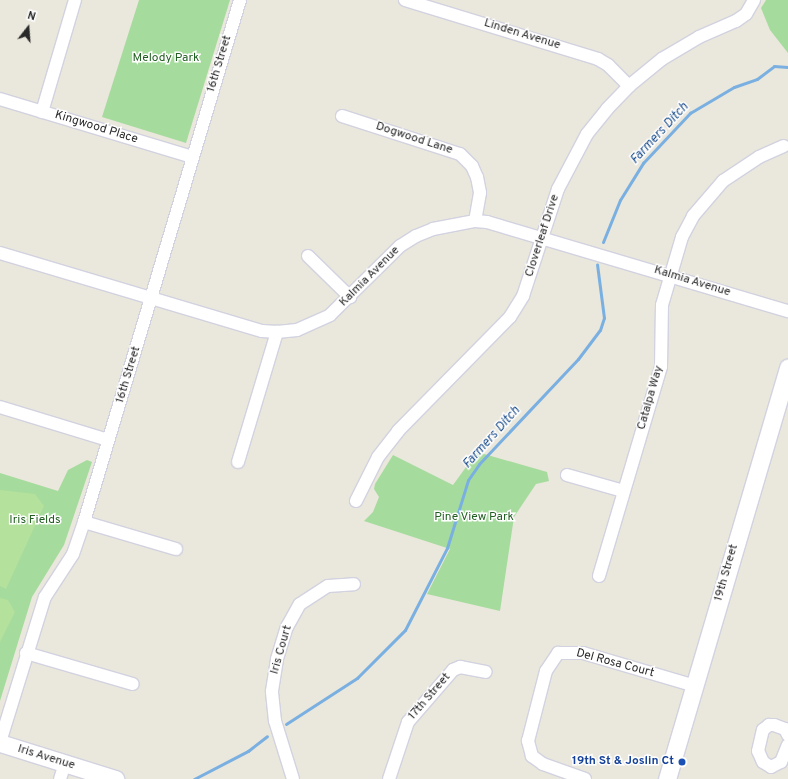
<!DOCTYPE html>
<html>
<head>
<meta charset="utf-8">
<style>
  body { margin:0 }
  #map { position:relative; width:788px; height:779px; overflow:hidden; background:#eae7dc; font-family:Overpass,sans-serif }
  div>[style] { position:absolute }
  .green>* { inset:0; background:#a6db9e }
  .pitch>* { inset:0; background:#b4e19b }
  .stream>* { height:3px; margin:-1.5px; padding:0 1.5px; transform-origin:1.5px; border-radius:1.5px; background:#7ab0e1 }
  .roads { filter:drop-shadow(1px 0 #d2d2e0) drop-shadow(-1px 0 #d2d2e0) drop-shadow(0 1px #d2d2e0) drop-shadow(0 -1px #d2d2e0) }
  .street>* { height:12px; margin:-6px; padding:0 6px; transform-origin:6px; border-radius:6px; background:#fff }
  .secondary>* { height:17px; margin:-8.5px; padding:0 8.5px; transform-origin:8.5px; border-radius:8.5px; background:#fff }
  .dots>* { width:11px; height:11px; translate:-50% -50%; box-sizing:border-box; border:2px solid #fff; border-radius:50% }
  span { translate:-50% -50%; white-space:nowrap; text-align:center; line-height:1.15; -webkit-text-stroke:3px #fff; paint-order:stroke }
  .street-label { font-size:12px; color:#292929 }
  .park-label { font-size:12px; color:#215e21 }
  .transit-label { font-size:12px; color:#164399; font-weight:700 }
  .right { translate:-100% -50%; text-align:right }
  .water-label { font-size:13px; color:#1b4d8b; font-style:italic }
  .north { position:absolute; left:8px; top:8px; width:40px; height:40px; -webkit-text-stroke:3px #fff; paint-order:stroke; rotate:17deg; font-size:11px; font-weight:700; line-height:16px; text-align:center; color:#292929 }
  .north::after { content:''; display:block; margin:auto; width:14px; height:18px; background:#292929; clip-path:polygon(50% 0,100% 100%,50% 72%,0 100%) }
</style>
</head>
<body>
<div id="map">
  <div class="green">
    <div style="clip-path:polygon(139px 0,230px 0,186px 143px,102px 117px)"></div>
    <div style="clip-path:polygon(766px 0,788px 0,788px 53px,770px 30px,761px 8px)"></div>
    <div style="clip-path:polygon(477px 452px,547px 472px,549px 481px,536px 484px,514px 517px,500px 611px,427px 594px,450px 549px,364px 521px,373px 512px,379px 497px,374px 489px,375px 484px,393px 455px,453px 485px)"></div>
    <div style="clip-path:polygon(87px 460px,92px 462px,64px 545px,32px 597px,0 701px,0 473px,58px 491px,68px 470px)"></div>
  </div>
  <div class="pitch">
    <div style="clip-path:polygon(0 490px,35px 494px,44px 506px,6px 589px,0 586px)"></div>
    <div style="clip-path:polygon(0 598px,8px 600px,15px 612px,0 642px)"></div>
  </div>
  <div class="stream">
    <div style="left:603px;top:242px;width:45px;rotate:-68deg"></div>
    <div style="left:620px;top:200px;width:44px;rotate:-58.1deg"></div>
    <div style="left:643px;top:163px;width:69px;rotate:-46.8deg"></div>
    <div style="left:690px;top:113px;width:51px;rotate:-30.6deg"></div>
    <div style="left:734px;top:87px;width:24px;rotate:-19deg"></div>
    <div style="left:757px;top:79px;width:21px;rotate:-37deg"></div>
    <div style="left:774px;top:66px;width:14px;rotate:4deg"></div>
    <div style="left:286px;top:724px;width:85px;rotate:-32.9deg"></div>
    <div style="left:357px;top:678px;width:68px;rotate:-45deg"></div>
    <div style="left:405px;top:630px;width:92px;rotate:-62.9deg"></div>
    <div style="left:447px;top:548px;width:71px;rotate:-72.8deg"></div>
    <div style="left:468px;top:480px;width:19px;rotate:-55deg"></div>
    <div style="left:479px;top:464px;width:144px;rotate:-46.7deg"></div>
    <div style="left:578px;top:359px;width:36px;rotate:-53deg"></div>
    <div style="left:600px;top:330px;width:13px;rotate:-72deg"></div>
    <div style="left:604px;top:318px;width:54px;rotate:-97.4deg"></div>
    <div style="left:194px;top:779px;width:61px;rotate:-27.4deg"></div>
    <div style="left:248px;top:751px;width:24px;rotate:-38deg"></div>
  </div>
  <div class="roads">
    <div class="street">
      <div style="left:405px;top:0;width:202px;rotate:17deg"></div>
      <div style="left:598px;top:59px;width:12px;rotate:31deg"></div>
      <div style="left:608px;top:65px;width:30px;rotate:45deg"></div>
      <div style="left:0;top:99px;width:201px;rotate:16.8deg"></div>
      <div style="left:42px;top:112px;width:117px;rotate:-73.6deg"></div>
      <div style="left:342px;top:116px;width:124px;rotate:17.9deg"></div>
      <div style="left:460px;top:154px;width:17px;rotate:45deg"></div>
      <div style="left:472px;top:166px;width:12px;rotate:66deg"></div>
      <div style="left:477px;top:177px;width:16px;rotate:79deg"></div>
      <div style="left:480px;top:193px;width:28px;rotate:100deg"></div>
      <div style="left:0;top:253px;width:273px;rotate:16.6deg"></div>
      <div style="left:262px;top:331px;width:15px;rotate:4deg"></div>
      <div style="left:277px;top:332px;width:20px;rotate:-6deg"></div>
      <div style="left:297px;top:330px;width:36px;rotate:-24deg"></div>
      <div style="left:330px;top:315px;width:98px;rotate:-44.6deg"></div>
      <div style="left:400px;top:246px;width:19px;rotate:-32deg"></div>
      <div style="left:416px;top:236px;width:18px;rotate:-22deg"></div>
      <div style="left:433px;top:229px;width:43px;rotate:-10.8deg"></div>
      <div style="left:475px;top:221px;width:12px;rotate:5deg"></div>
      <div style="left:487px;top:222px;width:314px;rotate:16.5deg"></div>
      <div style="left:308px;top:256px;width:59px;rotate:44.3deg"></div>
      <div style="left:0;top:407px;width:113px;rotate:17deg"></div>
      <div style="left:238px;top:462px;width:136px;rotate:-73.3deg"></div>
      <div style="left:567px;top:475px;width:58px;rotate:15.9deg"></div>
      <div style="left:356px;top:501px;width:49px;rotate:-63.4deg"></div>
      <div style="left:378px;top:457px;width:33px;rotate:-52deg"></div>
      <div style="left:398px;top:431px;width:160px;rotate:-45.5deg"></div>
      <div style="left:510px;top:317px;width:25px;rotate:-58deg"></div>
      <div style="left:523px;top:296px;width:113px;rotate:-71.9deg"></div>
      <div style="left:558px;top:189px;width:62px;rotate:-62.2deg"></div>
      <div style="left:587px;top:134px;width:32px;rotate:-51deg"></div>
      <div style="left:607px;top:109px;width:32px;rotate:-46deg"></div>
      <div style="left:629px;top:86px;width:43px;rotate:-39.3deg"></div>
      <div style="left:662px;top:59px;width:43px;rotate:-30.7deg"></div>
      <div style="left:699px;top:37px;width:40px;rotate:-23.4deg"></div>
      <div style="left:736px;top:21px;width:12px;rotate:-35deg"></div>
      <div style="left:746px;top:14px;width:16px;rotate:-60deg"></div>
      <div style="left:84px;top:522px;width:96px;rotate:16.4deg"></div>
      <div style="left:599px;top:576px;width:218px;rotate:-73.5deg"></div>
      <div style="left:661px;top:367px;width:62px;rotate:-89.1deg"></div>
      <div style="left:662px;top:305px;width:71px;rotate:-73.6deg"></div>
      <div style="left:682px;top:237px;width:24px;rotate:-62deg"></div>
      <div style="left:693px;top:216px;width:46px;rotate:-49.4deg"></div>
      <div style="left:723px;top:181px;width:43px;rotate:-33.7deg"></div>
      <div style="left:759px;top:157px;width:27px;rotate:-24deg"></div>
      <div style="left:26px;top:653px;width:111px;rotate:16.2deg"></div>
      <div style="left:0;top:742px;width:152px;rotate:-72.8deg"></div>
      <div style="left:45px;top:597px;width:51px;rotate:-56.9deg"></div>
      <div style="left:73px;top:554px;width:34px;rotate:-71deg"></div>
      <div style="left:84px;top:522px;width:545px;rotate:-73.36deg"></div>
      <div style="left:771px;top:767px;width:9px;rotate:-148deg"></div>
      <div style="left:763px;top:762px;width:12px;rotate:-114deg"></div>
      <div style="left:758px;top:751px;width:22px;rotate:-77deg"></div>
      <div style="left:763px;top:730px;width:8px;rotate:-40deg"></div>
      <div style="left:769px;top:725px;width:5px"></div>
      <div style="left:774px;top:725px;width:12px;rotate:20deg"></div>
      <div style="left:785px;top:729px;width:7px;rotate:63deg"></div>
      <div style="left:771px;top:767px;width:11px;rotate:-27deg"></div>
      <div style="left:781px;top:762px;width:18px;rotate:-68deg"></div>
      <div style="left:60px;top:779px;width:16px;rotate:-72deg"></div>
      <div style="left:293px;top:779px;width:61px;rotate:-107.2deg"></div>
      <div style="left:275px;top:721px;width:30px;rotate:-96deg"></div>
      <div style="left:272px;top:691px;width:32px;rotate:-81deg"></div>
      <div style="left:277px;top:659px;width:34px;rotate:-73deg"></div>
      <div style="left:287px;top:627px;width:26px;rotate:-61deg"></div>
      <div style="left:300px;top:604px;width:33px;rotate:-33deg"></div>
      <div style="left:328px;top:586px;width:26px;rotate:-4deg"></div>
      <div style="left:389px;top:779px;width:60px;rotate:-71.6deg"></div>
      <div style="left:408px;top:722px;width:69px;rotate:-49.1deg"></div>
      <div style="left:453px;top:670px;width:8px;rotate:-23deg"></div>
      <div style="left:460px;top:667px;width:26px;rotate:11deg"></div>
      <div style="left:585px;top:779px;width:45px;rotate:-160.3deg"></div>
      <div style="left:543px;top:764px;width:14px;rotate:-144deg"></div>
      <div style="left:532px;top:756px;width:16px;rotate:-105deg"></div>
      <div style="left:528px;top:741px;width:72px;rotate:-75.6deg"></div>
      <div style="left:546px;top:671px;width:22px;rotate:-56deg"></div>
      <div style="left:558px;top:653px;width:25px"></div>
      <div style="left:583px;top:653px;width:117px;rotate:16.4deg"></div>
    </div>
    <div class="secondary">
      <div style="left:0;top:743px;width:121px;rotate:17.4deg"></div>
      <div style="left:667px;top:779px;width:429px;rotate:-73.6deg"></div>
    </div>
  </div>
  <div class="dots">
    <div style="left:682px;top:762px;background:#1a4fb4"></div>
  </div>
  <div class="street-label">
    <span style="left:522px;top:35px;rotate:17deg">Linden Avenue</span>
    <span style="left:220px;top:64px;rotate:-73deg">16th Street</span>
    <span style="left:96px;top:128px;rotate:17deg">Kingwood Place</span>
    <span style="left:414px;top:139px;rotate:18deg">Dogwood Lane</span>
    <span style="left:543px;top:236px;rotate:-72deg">Cloverleaf Drive</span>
    <span style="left:370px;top:277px;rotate:-45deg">Kalmia Avenue</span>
    <span style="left:692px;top:282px;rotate:17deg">Kalmia Avenue</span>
    <span style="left:129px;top:375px;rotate:-73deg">16th Street</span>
    <span style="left:651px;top:398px;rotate:-74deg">Catalpa Way</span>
    <span style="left:727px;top:573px;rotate:-74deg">19th Street</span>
    <span style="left:282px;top:650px;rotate:-74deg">Iris Court</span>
    <span style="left:615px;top:664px;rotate:15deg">Del Rosa Court</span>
    <span style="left:430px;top:697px;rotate:-49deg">17th Street</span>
    <span style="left:46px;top:758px;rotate:17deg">Iris Avenue</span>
  </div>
  <div class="park-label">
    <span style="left:166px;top:59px">Melody Park</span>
    <span style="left:474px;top:518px">Pine View Park</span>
    <span style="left:35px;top:521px">Iris Fields</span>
  </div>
  <div class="transit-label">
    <span class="right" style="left:674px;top:762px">19th St &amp; Joslin Ct</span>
  </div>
  <div class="water-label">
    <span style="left:660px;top:134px;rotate:-47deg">Farmers Ditch</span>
    <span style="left:492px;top:438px;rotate:-48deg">Farmers Ditch</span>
  </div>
  <div class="north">N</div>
</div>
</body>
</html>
